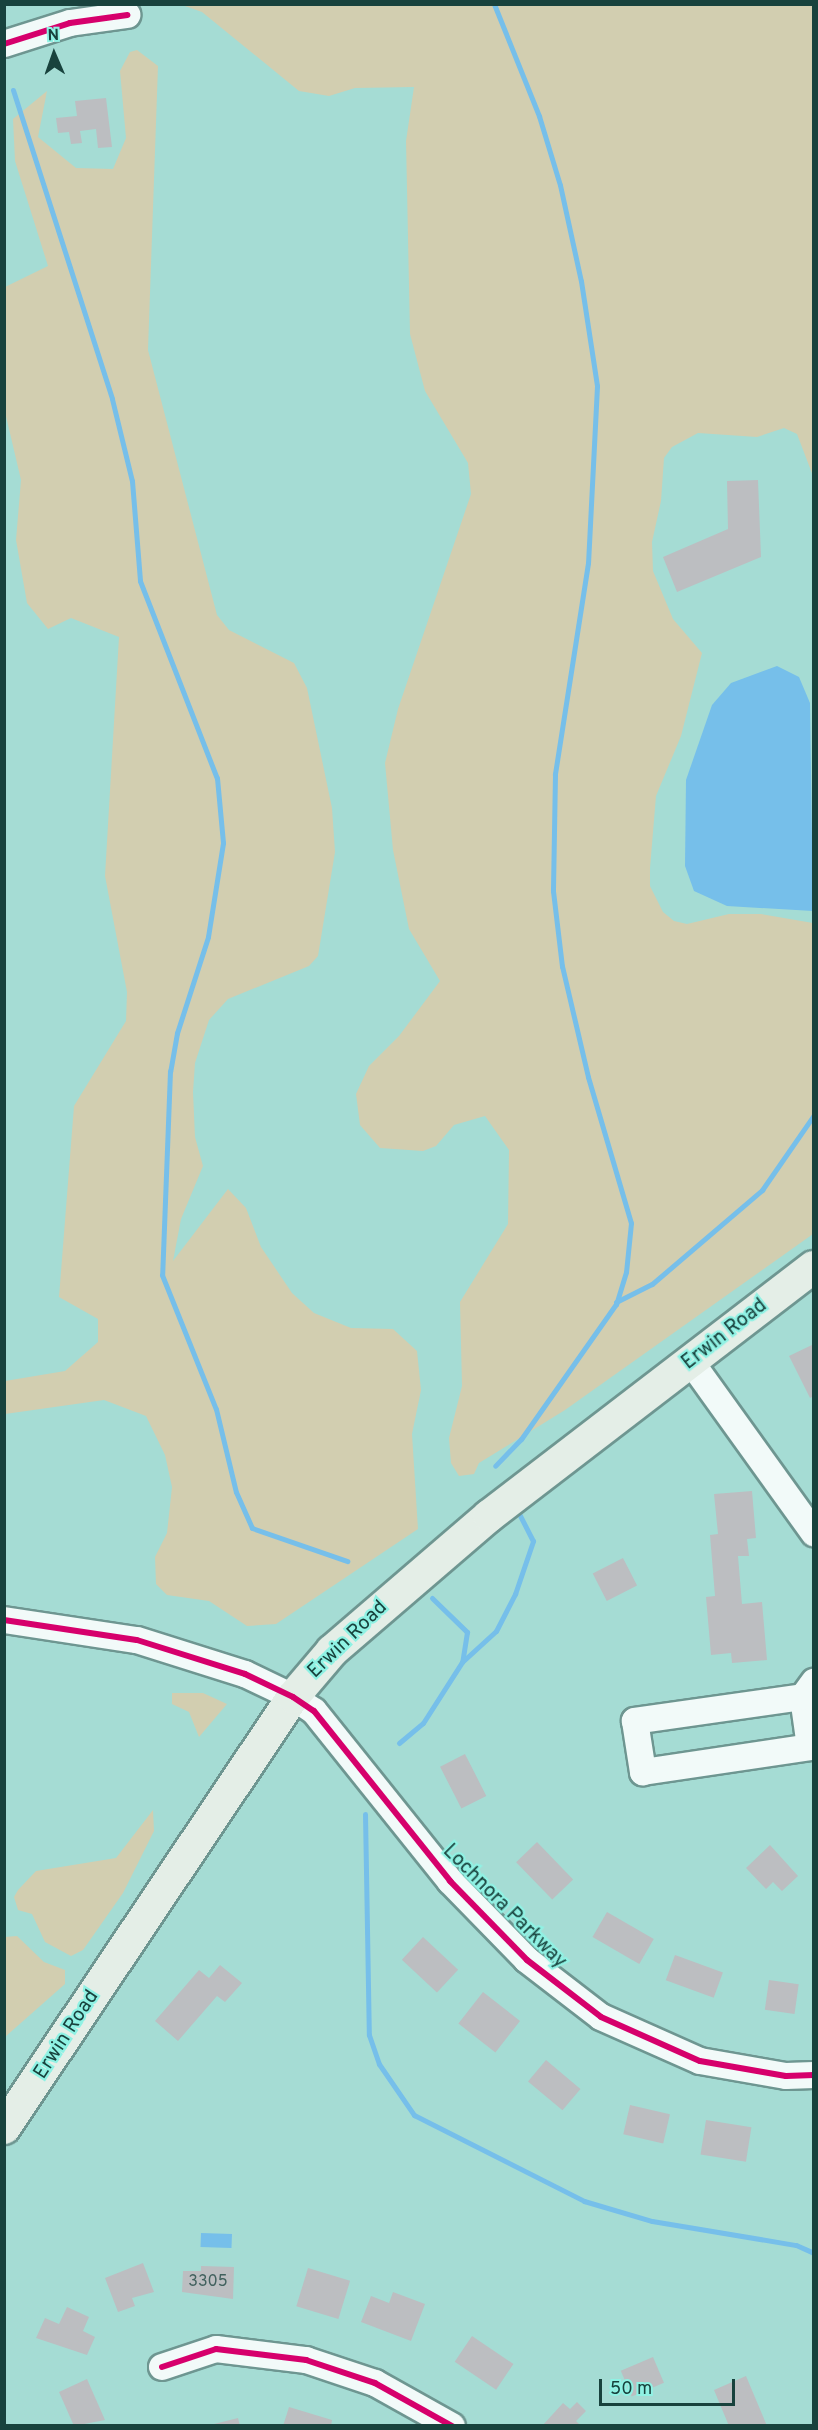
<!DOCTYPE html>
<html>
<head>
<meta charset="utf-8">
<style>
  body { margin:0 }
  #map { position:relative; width:818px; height:2430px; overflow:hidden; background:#a5dcd4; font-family:Overpass,sans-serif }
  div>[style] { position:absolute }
  .green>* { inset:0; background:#d2ceb0 }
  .water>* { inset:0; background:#76bfea; transform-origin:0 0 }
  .stream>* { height:5px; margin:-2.5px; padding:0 2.5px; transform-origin:2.5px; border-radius:2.5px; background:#76bfea }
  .building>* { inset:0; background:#bcbec1; transform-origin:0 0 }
  .roads { filter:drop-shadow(2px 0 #6e9691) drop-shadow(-2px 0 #6e9691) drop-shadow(0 2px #6e9691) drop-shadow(0 -2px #6e9691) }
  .minor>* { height:26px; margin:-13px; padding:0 13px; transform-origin:13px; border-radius:13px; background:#f2faf9 }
  .major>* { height:32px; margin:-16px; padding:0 16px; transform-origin:16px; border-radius:16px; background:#e4eee7 }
  .cycleway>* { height:6px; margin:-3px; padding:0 3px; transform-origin:3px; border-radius:3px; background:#d6006c }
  span { translate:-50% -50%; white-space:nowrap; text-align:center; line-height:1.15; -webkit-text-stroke:4.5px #8ff2e4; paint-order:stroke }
  .number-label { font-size:16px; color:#41615e }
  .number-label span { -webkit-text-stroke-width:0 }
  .street-label { font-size:20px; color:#18423d }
  .frame { position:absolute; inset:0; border:6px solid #18423d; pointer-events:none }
  .north { position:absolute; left:24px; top:24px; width:60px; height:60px; -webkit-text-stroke:4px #8ff2e4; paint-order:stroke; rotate:358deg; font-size:16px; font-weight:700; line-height:24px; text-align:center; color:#18423d }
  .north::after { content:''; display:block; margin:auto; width:21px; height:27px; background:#18423d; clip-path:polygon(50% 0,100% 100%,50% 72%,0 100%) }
  .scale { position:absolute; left:599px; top:2379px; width:136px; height:27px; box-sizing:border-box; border:3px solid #18423d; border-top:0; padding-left:8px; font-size:18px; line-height:21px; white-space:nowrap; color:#18423d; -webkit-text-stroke:4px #8ff2e4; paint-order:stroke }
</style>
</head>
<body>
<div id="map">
  <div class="green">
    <div style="clip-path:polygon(182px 5px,813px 5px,813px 476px,797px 434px,784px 428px,757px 437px,698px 433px,672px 447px,664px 458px,661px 501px,652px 542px,653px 571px,673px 619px,702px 653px,681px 736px,656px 796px,650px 868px,650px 886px,663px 912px,674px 921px,687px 924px,729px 914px,761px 914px,813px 923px,813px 1234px,565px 1410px,479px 1463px,474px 1474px,459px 1476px,451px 1463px,449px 1438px,462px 1386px,460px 1302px,508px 1224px,509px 1150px,485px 1116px,454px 1125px,436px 1146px,423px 1151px,380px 1148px,360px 1125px,356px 1094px,369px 1066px,399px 1036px,440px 981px,409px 929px,393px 850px,385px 763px,398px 709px,471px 494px,468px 463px,425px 391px,410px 334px,406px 141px,414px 87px,355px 88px,329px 96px,299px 91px,202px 12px)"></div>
    <div style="clip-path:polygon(137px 50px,158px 66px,148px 350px,217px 615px,229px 630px,294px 663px,307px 688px,332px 808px,335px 852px,318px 956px,309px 966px,228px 999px,209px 1020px,195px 1063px,193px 1092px,195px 1137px,203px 1166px,181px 1219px,173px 1261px,228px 1189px,246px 1208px,261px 1247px,292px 1293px,314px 1313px,351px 1328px,393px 1329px,417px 1351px,421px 1390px,412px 1434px,418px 1529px,276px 1624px,247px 1626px,209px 1601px,167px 1595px,156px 1584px,155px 1557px,167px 1533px,172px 1487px,165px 1455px,146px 1416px,104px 1400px,5px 1414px,5px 1381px,65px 1371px,98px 1342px,98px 1319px,59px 1297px,74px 1106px,126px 1021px,127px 992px,105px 876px,119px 637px,71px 618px,48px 629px,27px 603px,16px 540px,21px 480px,5px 412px,5px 287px,48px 266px,15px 161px,13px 119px,47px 91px,38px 137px,76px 168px,113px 169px,126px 138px,120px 71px,130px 52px)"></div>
    <div style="clip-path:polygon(172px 1693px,203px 1693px,227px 1704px,199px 1737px,189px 1712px,172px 1704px)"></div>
    <div style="clip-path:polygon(153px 1810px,154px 1831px,123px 1893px,83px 1950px,71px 1956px,45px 1942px,32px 1914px,18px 1910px,14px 1897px,18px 1890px,36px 1871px,116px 1858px)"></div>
    <div style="clip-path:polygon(17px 1936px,44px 1962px,65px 1970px,65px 1984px,5px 2037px,5px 1937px)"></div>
  </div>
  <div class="water">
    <div style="clip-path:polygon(777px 666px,799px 677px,810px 703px,813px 911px,727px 906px,694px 891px,685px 866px,686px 780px,712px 705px,731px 683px)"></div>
    <div style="left:201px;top:2233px;width:31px;height:14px;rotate:2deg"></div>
  </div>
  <div class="stream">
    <div style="left:494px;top:4px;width:121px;rotate:68.1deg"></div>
    <div style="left:539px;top:116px;width:72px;rotate:73.1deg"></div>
    <div style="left:560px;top:185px;width:98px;rotate:77.7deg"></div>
    <div style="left:581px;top:281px;width:106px;rotate:81.3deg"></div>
    <div style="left:597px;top:386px;width:177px;rotate:92.9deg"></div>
    <div style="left:588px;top:563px;width:214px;rotate:98.9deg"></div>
    <div style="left:555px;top:774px;width:117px;rotate:91deg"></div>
    <div style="left:553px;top:891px;width:76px;rotate:83.2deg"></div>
    <div style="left:562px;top:966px;width:114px;rotate:76.8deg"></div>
    <div style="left:588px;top:1077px;width:152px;rotate:73.6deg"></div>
    <div style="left:631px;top:1223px;width:49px;rotate:95.8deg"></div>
    <div style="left:626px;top:1272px;width:34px;rotate:107deg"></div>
    <div style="left:616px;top:1304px;width:165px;rotate:125.1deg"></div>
    <div style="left:521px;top:1439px;width:37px;rotate:134deg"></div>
    <div style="left:13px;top:90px;width:324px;rotate:72.2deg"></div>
    <div style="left:112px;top:399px;width:84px;rotate:76.3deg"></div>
    <div style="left:132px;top:481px;width:100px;rotate:85.4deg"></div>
    <div style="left:140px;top:581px;width:212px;rotate:68.7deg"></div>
    <div style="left:217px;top:778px;width:65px;rotate:84.7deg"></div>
    <div style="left:223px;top:843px;width:95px;rotate:99.1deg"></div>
    <div style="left:208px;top:937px;width:101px;rotate:107.9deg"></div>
    <div style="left:177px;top:1033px;width:39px;rotate:100deg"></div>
    <div style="left:170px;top:1071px;width:204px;rotate:92.2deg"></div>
    <div style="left:162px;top:1275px;width:144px;rotate:68.1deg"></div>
    <div style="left:216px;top:1409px;width:85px;rotate:76.5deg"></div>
    <div style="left:236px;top:1492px;width:39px;rotate:66deg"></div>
    <div style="left:252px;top:1528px;width:101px;rotate:19.2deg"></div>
    <div style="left:616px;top:1302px;width:40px;rotate:-26.6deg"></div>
    <div style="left:652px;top:1284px;width:145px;rotate:-40.5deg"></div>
    <div style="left:762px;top:1190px;width:91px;rotate:-55.3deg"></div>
    <div style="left:432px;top:1598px;width:49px;rotate:44.2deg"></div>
    <div style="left:467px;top:1632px;width:30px;rotate:99deg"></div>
    <div style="left:399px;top:1743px;width:31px;rotate:-40deg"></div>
    <div style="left:423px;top:1723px;width:72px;rotate:-57.4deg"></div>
    <div style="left:462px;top:1662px;width:46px;rotate:-42.4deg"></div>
    <div style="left:496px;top:1631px;width:42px;rotate:-62.8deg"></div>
    <div style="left:515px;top:1594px;width:56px;rotate:-71.2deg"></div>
    <div style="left:533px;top:1541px;width:30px;rotate:-117deg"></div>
    <div style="left:365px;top:1814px;width:221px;rotate:89deg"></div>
    <div style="left:369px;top:2035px;width:31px;rotate:71deg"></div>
    <div style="left:379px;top:2064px;width:62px;rotate:55.5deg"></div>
    <div style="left:414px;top:2115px;width:191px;rotate:26.8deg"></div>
    <div style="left:584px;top:2201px;width:71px;rotate:16.4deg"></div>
    <div style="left:652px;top:2221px;width:146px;rotate:9.5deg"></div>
    <div style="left:796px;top:2245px;width:20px;rotate:24deg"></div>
  </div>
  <div class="building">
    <div style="clip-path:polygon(106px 98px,112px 147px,98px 148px,96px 129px,80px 131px,82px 143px,71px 144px,69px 132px,58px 133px,56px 118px,77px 116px,75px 101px)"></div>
    <div style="clip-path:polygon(758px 480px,761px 557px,677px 592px,663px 557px,728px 529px,727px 481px)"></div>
    <div style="clip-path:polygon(814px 1344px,814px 1396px,810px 1398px,789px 1356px)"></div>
    <div style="clip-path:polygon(752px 1491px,756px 1538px,747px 1539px,749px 1556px,738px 1556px,742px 1604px,762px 1602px,767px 1660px,732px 1663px,731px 1653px,711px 1655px,706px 1597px,715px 1596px,710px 1535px,718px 1534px,714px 1494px)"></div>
    <div style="left:623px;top:1558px;width:31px;height:34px;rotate:63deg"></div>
    <div style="left:465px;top:1754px;width:47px;height:28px;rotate:63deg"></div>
    <div style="left:537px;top:1842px;width:52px;height:29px;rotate:46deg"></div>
    <div style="clip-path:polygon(770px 1845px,798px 1876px,782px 1891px,773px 1882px,766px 1889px,746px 1868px)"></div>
    <div style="left:607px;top:1912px;width:54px;height:29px;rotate:30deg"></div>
    <div style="left:423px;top:1937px;width:48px;height:31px;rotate:43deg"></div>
    <div style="left:675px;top:1955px;width:51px;height:27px;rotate:20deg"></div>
    <div style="clip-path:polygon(220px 1965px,242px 1983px,225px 2002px,217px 1996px,178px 2041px,155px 2021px,199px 1970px,209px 1978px)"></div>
    <div style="left:769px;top:1980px;width:30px;height:30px;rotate:8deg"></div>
    <div style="left:483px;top:1992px;width:47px;height:40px;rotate:38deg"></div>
    <div style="left:546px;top:2060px;width:45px;height:28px;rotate:40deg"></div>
    <div style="left:630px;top:2105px;width:41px;height:30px;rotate:13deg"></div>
    <div style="left:706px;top:2120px;width:46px;height:35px;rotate:9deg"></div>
    <div style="clip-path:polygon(143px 2263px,154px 2292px,132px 2298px,135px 2306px,118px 2312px,105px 2278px)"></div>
    <div style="clip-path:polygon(201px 2266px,234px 2267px,233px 2299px,182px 2292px,183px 2271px,201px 2271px)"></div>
    <div style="left:308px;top:2268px;width:44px;height:40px;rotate:17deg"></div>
    <div style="clip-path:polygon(393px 2292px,425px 2304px,411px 2341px,361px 2322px,371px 2296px,389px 2303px)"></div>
    <div style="clip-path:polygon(67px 2307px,89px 2317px,83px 2331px,95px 2337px,87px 2355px,36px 2338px,45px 2318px,59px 2324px)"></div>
    <div style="left:472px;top:2336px;width:50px;height:31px;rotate:34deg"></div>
    <div style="left:653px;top:2357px;width:28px;height:35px;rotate:67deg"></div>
    <div style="clip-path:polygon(746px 2376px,767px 2426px,729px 2426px,714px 2390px)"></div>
    <div style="clip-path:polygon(87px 2379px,105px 2420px,74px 2426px,59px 2392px)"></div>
    <div style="clip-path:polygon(577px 2402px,586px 2411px,576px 2421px,581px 2426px,542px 2426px,563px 2403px,570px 2409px)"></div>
    <div style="clip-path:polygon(289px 2407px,332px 2420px,331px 2426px,283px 2426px)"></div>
    <div style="clip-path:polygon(238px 2418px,240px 2426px,210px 2426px,210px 2425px)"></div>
  </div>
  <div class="roads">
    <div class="minor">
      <div style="left:4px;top:44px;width:69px;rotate:-17.7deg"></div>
      <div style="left:70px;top:23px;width:58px;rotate:-8deg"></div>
      <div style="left:691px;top:1362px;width:211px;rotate:54.3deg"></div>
      <div style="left:4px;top:1620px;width:134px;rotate:8.6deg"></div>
      <div style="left:137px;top:1640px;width:113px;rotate:17.5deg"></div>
      <div style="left:245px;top:1674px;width:53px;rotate:25.6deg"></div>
      <div style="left:293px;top:1697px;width:25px;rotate:34deg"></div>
      <div style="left:314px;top:1711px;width:218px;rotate:51.3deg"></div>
      <div style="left:450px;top:1881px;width:110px;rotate:45.7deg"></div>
      <div style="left:527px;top:1960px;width:93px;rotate:37.6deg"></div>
      <div style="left:601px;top:2017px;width:108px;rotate:24deg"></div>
      <div style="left:700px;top:2061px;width:87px;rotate:9.9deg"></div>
      <div style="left:786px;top:2076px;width:28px;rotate:-2deg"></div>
      <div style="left:803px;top:1697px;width:170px;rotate:171.9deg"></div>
      <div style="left:635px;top:1721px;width:52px;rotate:81.1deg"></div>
      <div style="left:643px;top:1772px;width:169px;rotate:-8.5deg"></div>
      <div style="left:810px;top:1747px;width:50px;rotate:-98deg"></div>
      <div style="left:803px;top:1697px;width:19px;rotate:-54deg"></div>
      <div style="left:162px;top:2367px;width:57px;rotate:-18.4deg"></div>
      <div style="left:216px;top:2349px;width:91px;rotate:7deg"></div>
      <div style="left:306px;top:2360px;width:73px;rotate:18.4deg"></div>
      <div style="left:375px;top:2383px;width:88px;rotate:29.2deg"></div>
    </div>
    <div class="major">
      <div style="left:4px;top:2128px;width:519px;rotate:-56.16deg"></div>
      <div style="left:293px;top:1697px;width:60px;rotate:-49.7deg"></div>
      <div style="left:332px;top:1651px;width:207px;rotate:-40.7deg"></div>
      <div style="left:489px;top:1516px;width:409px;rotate:-37.5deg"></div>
    </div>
  </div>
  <div class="cycleway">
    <div style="left:4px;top:44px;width:69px;rotate:-17.7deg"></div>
    <div style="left:70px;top:23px;width:58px;rotate:-8deg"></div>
    <div style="left:4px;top:1620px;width:134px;rotate:8.6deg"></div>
    <div style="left:137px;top:1640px;width:113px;rotate:17.5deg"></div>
    <div style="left:245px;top:1674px;width:53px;rotate:25.6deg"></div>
    <div style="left:293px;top:1697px;width:25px;rotate:34deg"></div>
    <div style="left:314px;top:1711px;width:218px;rotate:51.3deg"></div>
    <div style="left:450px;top:1881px;width:110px;rotate:45.7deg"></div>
    <div style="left:527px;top:1960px;width:93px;rotate:37.6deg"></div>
    <div style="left:601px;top:2017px;width:108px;rotate:24deg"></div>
    <div style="left:700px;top:2061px;width:87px;rotate:9.9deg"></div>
    <div style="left:786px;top:2076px;width:28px;rotate:-2deg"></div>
    <div style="left:162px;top:2367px;width:57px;rotate:-18.4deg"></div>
    <div style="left:216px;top:2349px;width:91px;rotate:7deg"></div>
    <div style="left:306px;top:2360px;width:73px;rotate:18.4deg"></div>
    <div style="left:375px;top:2383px;width:88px;rotate:29.2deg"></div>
  </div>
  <div class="number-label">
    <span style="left:208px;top:2282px">3305</span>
  </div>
  <div class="street-label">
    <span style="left:725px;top:1335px;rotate:-38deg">Erwin Road</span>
    <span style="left:348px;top:1640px;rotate:-44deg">Erwin Road</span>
    <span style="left:504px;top:1907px;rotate:45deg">Lochnora Parkway</span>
    <span style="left:67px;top:2035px;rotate:-57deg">Erwin Road</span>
  </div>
  <div class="frame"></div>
  <div class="north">N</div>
  <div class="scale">50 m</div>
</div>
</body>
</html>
